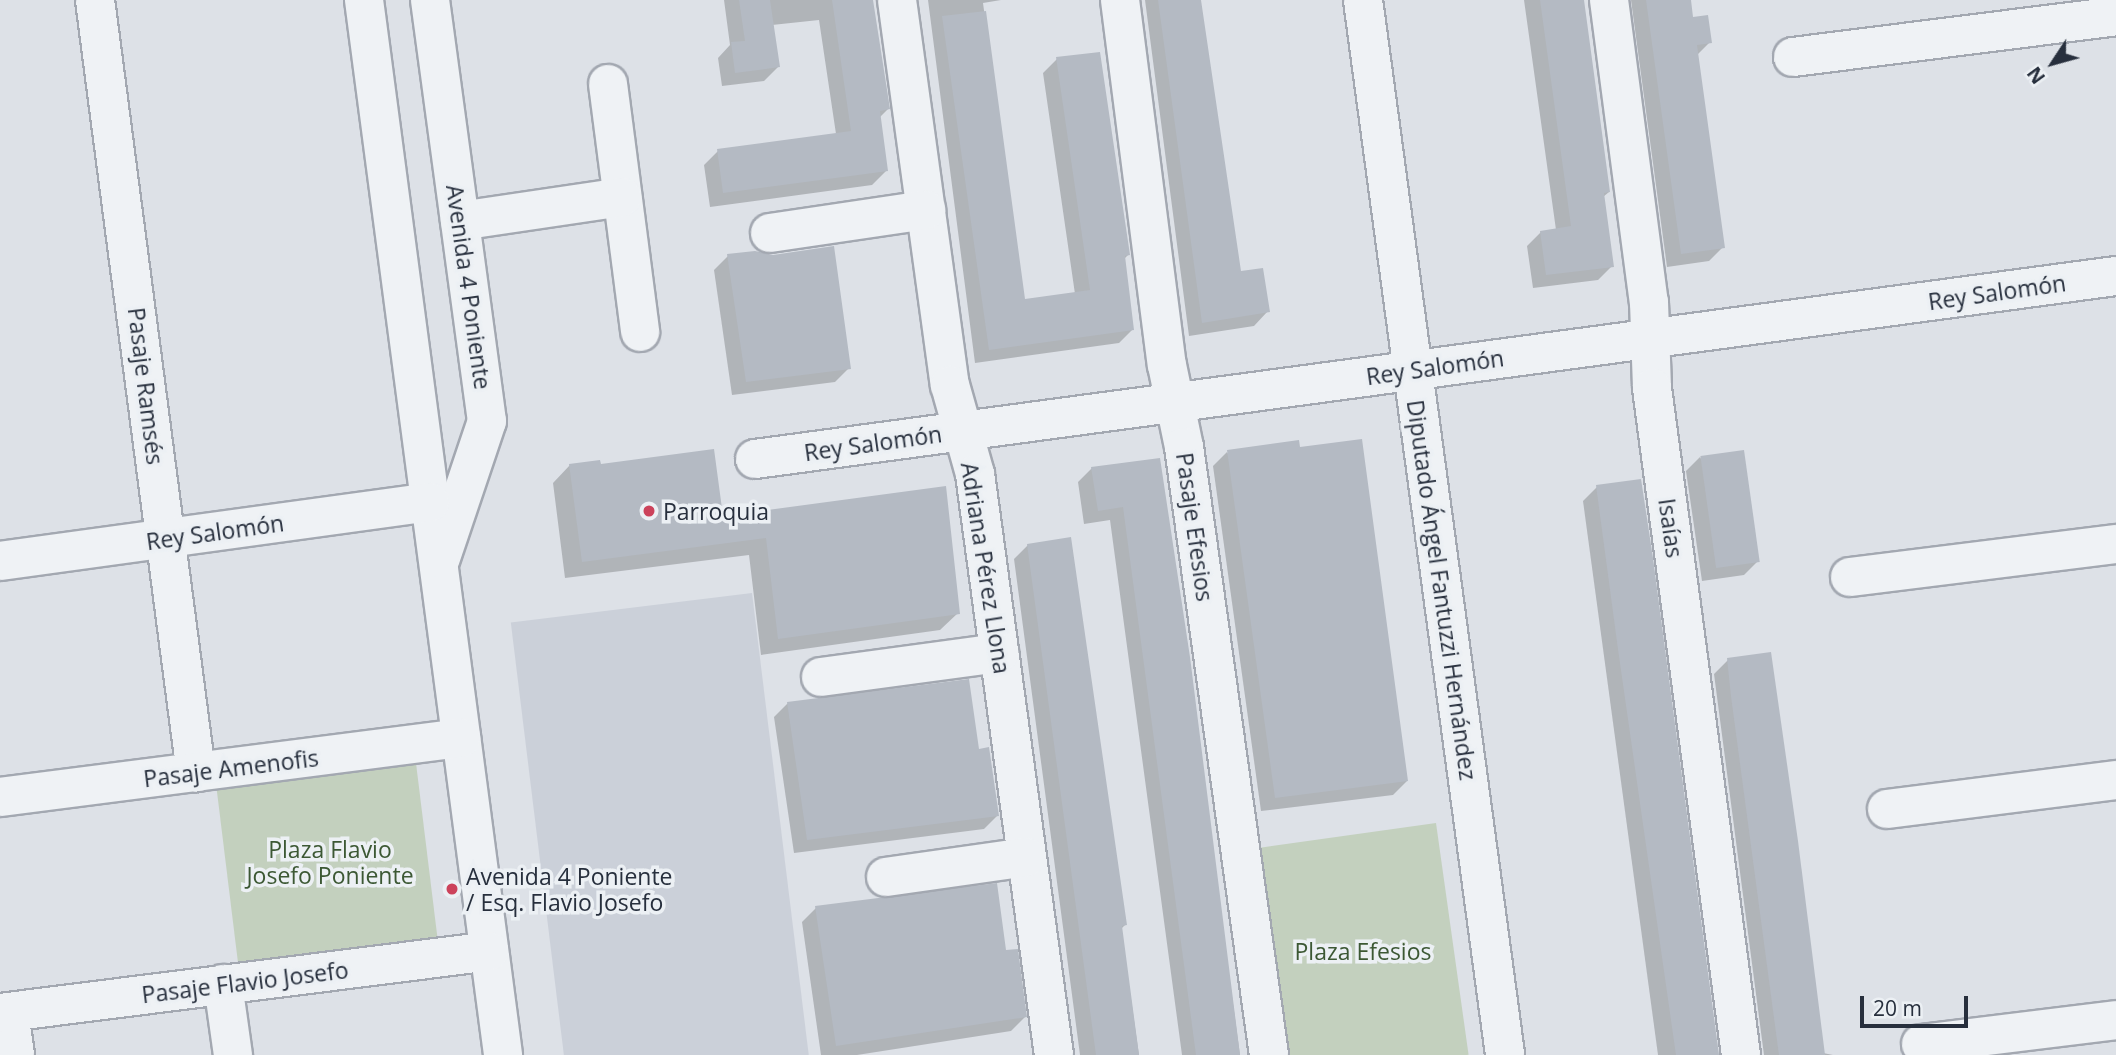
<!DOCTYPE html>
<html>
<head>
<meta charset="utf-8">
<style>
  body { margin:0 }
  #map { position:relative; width:2116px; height:1055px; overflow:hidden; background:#dde1e7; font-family:"Open Sans",sans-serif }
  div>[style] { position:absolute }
  .built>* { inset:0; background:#cbd0d9; transform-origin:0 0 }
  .green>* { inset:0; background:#c3d0be; transform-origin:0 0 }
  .shadow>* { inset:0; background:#0003 }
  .building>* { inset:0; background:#b4bac3; transform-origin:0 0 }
  .roads { filter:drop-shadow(2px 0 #a3a8b1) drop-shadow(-2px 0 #a3a8b1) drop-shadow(0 2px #a3a8b1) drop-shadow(0 -2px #a3a8b1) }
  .minor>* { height:38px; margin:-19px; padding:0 19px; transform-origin:19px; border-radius:19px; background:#eff2f5 }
  .dots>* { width:19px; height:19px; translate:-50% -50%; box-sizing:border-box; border:4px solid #ecf0f4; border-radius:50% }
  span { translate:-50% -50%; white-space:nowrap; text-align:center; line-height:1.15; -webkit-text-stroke:7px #ecf0f4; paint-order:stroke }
  .street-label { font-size:23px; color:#272f3d }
  .poi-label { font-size:23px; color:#272f3d }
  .left { translate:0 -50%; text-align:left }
  .park-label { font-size:23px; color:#3c5834 }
  .north { position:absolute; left:2018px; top:28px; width:70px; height:70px; -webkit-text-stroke:5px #ecf0f4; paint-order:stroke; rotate:234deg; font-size:19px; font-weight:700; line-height:28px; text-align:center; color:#272f3d }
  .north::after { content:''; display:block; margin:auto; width:24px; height:32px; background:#272f3d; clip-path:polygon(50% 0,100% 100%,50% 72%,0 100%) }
  .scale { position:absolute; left:1860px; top:996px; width:108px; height:32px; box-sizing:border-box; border:4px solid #272f3d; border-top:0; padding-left:9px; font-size:21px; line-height:24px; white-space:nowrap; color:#272f3d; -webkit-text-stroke:5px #ecf0f4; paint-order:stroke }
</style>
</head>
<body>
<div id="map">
  <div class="built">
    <div style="left:752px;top:593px;width:466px;height:243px;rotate:83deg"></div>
  </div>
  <div class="green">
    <div style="left:415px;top:755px;width:192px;height:201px;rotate:83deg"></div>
    <div style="left:1436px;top:823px;width:234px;height:181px;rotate:82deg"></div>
  </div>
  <div class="shadow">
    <div style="clip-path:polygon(724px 0,872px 0,888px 109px,879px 118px,886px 171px,872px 185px,710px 207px,704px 165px,718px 151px,836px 134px,819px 20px,772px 25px,778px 67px,764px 81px,722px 86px,718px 58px,730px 45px)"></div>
    <div style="clip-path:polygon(928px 0,1001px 0,983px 3px,1024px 301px,1075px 294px,1043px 73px,1057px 59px,1128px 255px,1123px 260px,1133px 329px,1119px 343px,975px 363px)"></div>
    <div style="clip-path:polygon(1145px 0,1199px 0,1239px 273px,1268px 311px,1254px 326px,1189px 336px)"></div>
    <div style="clip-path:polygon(1524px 0,1582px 0,1609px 192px,1603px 197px,1612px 266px,1598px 280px,1533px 288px,1527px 246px,1541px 232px,1556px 230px)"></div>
    <div style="clip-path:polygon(1631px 0,1689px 0,1692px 19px,1710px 42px,1696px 56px,1723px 247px,1709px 261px,1667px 267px)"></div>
    <div style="clip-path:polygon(728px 256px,849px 368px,835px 382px,732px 395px,714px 270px)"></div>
    <div style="clip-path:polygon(1227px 452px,1407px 781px,1393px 795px,1261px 811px,1213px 466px)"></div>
    <div style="clip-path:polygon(1700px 457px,1758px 561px,1744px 575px,1702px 581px,1686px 471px)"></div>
    <div style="clip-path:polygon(1159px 460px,1240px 1055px,1182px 1055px,1110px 520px,1084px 524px,1078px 482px,1092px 468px)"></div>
    <div style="clip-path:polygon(570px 465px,599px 466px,958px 613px,940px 630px,761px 655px,749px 555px,565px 578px,553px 483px)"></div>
    <div style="clip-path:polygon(1597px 487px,1717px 1055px,1658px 1055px,1583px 501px)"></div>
    <div style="clip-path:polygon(1028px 545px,1125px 925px,1121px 929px,1139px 1055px,1080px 1055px,1014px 559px)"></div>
    <div style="clip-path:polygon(1728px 660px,1823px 1053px,1833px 1055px,1764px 1055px,1714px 674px)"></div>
    <div style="clip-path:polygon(788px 703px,978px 751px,998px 815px,984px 829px,794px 853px,774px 717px)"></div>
    <div style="clip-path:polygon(816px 908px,1005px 952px,1025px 1017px,1011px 1031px,857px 1055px,821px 1055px,802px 922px)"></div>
  </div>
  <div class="building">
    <div style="clip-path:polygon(739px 0,770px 0,780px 67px,735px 73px,731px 42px,745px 41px)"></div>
    <div style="clip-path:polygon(832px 0,873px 0,890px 109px,880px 111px,888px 171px,723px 193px,717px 149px,851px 131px)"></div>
    <div style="clip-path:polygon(1158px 0,1201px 0,1241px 271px,1263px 268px,1270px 312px,1202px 323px)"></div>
    <div style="clip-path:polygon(1540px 0,1584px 0,1610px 192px,1604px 193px,1614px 267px,1546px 275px,1540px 231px,1571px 226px)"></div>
    <div style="clip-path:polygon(1646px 0,1691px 0,1693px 17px,1708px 15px,1712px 43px,1697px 45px,1725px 248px,1681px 254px)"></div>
    <div style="clip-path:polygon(986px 11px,1025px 299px,1090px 290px,1056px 57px,1100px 52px,1130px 255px,1125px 256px,1134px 330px,989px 350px,942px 16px)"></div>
    <div style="clip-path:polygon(834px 246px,851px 369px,746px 382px,727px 254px,755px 251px,773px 255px)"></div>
    <div style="clip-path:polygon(1362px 439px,1408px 781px,1275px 798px,1227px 450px,1299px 440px,1300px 447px)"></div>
    <div style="clip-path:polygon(714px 449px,723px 516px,946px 486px,960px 614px,778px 639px,766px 538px,582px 562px,569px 464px,600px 460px,601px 464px)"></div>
    <div style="left:1744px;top:450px;width:113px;height:44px;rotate:82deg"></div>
    <div style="clip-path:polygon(1160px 458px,1190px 657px,1240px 1055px,1196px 1055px,1123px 507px,1098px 511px,1091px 467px)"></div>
    <div style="clip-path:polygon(1641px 479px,1653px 558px,1719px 1055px,1676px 1055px,1618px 649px,1596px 485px)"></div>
    <div style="clip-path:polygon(1071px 537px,1127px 925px,1122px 926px,1139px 1055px,1096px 1055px,1027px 544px)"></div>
    <div style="clip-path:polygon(1771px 652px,1798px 841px,1825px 1055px,1779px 1055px,1731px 696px,1727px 658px)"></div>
    <div style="clip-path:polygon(969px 679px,979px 749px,989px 747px,999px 816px,807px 840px,787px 702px)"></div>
    <div style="clip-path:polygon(997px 883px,1006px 950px,1018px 949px,1027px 1017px,836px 1046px,815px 906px)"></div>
  </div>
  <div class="roads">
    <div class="minor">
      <div style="left:95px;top:0;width:779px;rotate:82.55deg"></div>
      <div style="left:364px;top:0;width:1064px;rotate:82.49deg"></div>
      <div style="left:430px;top:0;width:425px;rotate:82.3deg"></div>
      <div style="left:487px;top:421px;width:145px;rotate:108.6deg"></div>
      <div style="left:897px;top:0;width:389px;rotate:82.2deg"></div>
      <div style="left:950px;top:385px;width:92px;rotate:74.3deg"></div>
      <div style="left:975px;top:474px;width:586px;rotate:82.26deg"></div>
      <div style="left:1120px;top:0;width:368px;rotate:82.7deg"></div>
      <div style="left:1167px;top:365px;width:84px;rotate:78.3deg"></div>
      <div style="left:1184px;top:447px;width:614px;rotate:82.04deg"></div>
      <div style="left:1363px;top:0;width:1065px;rotate:82.33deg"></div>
      <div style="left:1609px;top:0;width:305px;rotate:82.5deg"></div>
      <div style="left:1649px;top:302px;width:86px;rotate:88deg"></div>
      <div style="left:1652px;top:388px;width:673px;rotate:82.4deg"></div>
      <div style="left:1793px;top:57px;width:326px;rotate:-7.2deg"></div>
      <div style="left:608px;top:84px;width:250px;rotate:82.6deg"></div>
      <div style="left:460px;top:221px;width:164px;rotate:-8.4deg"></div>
      <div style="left:770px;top:233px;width:158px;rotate:-8.4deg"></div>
      <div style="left:755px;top:459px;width:1373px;rotate:-7.66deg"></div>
      <div style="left:0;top:561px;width:434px;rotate:-7.8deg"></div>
      <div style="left:1850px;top:577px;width:268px;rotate:-7.1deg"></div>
      <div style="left:821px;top:677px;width:180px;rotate:-7.7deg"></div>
      <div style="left:0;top:797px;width:465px;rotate:-7.3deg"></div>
      <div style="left:1887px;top:809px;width:231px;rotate:-7.2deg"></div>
      <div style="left:886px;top:877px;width:142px;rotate:-8.1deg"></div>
      <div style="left:223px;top:984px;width:72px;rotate:82deg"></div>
      <div style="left:9px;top:1012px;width:43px;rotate:82.1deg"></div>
      <div style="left:0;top:1013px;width:493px;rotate:-7.2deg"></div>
      <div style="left:1921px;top:1044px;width:196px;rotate:-7deg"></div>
    </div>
  </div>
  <div class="dots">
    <div style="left:649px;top:511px;background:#cc425b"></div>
    <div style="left:452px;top:889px;background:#cc425b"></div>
  </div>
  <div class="street-label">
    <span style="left:469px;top:287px;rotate:82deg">Avenida 4 Poniente</span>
    <span style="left:1997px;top:292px;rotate:-8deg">Rey Salomón</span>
    <span style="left:1435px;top:367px;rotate:-8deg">Rey Salomón</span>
    <span style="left:146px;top:386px;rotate:83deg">Pasaje Ramsés</span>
    <span style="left:873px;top:443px;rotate:-8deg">Rey Salomón</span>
    <span style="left:1195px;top:527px;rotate:82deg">Pasaje Efesios</span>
    <span style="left:1671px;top:528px;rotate:82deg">Isaías</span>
    <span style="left:215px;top:532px;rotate:-8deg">Rey Salomón</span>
    <span style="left:986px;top:568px;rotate:81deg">Adriana Pérez Llona</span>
    <span style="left:1442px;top:590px;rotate:82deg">Diputado Ángel Fantuzzi Hernández</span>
    <span style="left:231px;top:768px;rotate:-7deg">Pasaje Amenofis</span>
    <span style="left:245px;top:982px;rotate:-7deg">Pasaje Flavio Josefo</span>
  </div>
  <div class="poi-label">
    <span class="left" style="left:663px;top:511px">Parroquia</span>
    <span class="left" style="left:466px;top:889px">Avenida 4 Poniente<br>/ Esq. Flavio Josefo</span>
  </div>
  <div class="park-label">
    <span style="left:330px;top:862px">Plaza Flavio<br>Josefo Poniente</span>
    <span style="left:1363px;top:951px">Plaza Efesios</span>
  </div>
  <div class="north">N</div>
  <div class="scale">20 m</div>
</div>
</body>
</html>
